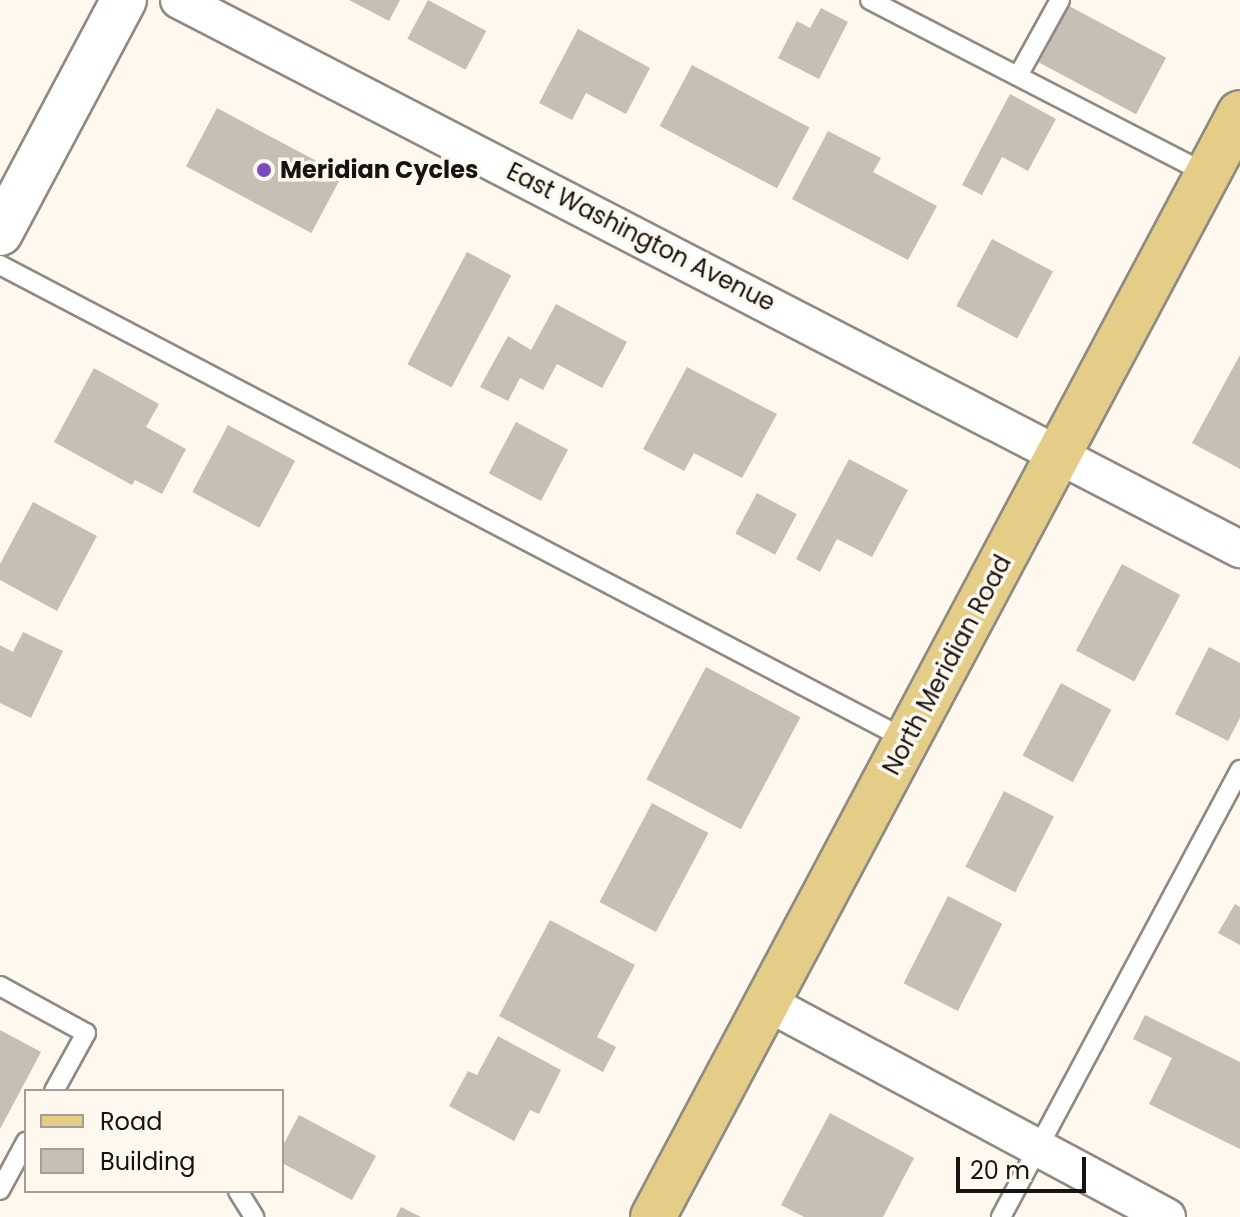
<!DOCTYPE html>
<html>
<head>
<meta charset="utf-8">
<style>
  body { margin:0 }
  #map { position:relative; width:1240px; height:1217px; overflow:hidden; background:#fef8ef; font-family:Poppins,sans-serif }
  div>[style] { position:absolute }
  .building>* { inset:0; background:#c5bfb6; transform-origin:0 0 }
  .roads { filter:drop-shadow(2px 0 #908a82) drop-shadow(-2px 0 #908a82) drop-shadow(0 2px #908a82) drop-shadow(0 -2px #908a82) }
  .service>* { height:18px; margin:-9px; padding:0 9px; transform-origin:9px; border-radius:9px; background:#fff }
  .minor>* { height:36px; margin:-18px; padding:0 18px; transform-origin:18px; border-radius:18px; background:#fff }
  .tertiary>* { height:44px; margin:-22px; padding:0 22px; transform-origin:22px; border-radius:22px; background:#fff }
  .primary>* { height:44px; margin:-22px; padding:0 22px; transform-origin:22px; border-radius:22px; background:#e3cd87 }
  .dots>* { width:22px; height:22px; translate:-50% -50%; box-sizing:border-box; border:4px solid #fef8ef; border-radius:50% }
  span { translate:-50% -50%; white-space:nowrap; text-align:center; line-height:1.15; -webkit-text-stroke:7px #fef8ef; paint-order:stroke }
  .poi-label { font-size:24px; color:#161412; font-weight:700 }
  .left { translate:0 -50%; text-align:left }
  .street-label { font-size:24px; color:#161412 }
  .legend { position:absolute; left:24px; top:1089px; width:260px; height:104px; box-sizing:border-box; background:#fef8ef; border:2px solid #a19d97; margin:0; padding:10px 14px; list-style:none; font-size:24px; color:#161412 }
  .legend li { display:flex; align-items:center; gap:16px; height:40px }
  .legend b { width:40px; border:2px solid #a19d97 }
  .scale { position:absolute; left:956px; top:1157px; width:130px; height:36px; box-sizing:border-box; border:4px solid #161412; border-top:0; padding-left:10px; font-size:24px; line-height:28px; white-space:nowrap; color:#161412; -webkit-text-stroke:6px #fef8ef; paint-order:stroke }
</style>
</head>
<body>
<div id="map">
  <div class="building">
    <div style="clip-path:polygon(349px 0,400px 0,389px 21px)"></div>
    <div style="left:428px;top:0;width:66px;height:44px;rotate:28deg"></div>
    <div style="left:1069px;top:6px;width:110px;height:64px;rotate:28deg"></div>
    <div style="clip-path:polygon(821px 8px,848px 22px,819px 79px,778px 58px,797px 21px,810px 28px)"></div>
    <div style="clip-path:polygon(578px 29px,650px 68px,626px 114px,586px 93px,572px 120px,539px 103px)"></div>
    <div style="left:692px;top:65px;width:133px;height:69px;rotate:28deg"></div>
    <div style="clip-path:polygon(1010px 94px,1056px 119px,1028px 171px,1002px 157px,982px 195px,962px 185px)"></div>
    <div style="left:217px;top:108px;width:142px;height:66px;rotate:28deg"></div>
    <div style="clip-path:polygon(828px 131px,881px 158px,873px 172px,937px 206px,908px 260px,792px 199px)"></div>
    <div style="left:992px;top:239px;width:69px;height:76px;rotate:28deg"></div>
    <div style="left:467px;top:252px;width:50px;height:127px;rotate:28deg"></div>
    <div style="clip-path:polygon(556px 304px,627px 342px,602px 388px,557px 364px,543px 390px,520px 378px,508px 401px,480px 387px,508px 336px,531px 350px)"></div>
    <div style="clip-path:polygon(1240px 355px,1240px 469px,1192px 443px)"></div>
    <div style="clip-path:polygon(687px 367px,777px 414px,742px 478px,694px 453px,684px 471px,643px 449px)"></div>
    <div style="clip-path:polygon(94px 368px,159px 404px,146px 427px,186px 449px,162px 494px,135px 480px,132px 485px,54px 442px)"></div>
    <div style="left:516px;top:422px;width:59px;height:58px;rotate:28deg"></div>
    <div style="left:228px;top:425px;width:76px;height:76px;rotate:28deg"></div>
    <div style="clip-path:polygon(849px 459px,908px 490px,872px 557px,837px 539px,820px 572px,796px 559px)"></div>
    <div style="left:757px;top:493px;width:45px;height:46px;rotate:28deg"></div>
    <div style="clip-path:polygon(33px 502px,97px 536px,57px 611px,0 580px,0 564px)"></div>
    <div style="left:1122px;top:564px;width:66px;height:98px;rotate:28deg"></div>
    <div style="clip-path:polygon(23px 632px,63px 651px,31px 718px,0 703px,0 645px,13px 652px)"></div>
    <div style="clip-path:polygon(1209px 647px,1240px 663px,1240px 718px,1228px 741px,1175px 714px)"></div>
    <div style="left:706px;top:667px;width:107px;height:127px;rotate:28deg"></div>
    <div style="left:1061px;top:683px;width:57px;height:82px;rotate:28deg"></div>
    <div style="left:1004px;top:791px;width:56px;height:85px;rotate:27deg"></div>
    <div style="left:652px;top:803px;width:64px;height:112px;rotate:28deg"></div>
    <div style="left:948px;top:896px;width:61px;height:98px;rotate:27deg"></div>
    <div style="clip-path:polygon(1235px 904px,1240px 907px,1240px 945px,1218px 933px)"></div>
    <div style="clip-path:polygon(550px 920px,635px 965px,597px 1037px,616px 1047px,603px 1072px,499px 1016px)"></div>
    <div style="clip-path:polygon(1145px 1015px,1240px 1062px,1240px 1149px,1149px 1104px,1172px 1058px,1133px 1039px)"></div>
    <div style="clip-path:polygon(0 1030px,41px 1052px,0 1129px)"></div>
    <div style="clip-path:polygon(498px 1036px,561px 1070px,539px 1114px,530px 1110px,514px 1141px,449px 1106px,468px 1071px,477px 1075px)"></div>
    <div style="clip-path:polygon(830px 1113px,914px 1158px,883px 1217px,804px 1217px,781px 1205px)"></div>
    <div style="clip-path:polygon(299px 1115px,376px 1156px,352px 1200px,282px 1163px,282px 1147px)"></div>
    <div style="clip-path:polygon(401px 1207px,421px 1217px,396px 1217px)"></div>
  </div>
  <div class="roads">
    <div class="service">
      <div style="left:870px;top:0;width:379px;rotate:27.3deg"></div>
      <div style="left:1018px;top:76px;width:87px;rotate:-61.1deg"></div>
      <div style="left:0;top:265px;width:1024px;rotate:27.64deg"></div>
      <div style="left:0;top:986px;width:98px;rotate:28.7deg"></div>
      <div style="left:86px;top:1033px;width:66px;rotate:118.9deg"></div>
      <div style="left:0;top:1190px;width:55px;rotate:-61.6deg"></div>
      <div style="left:238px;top:1191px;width:31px;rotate:58deg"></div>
      <div style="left:1001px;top:1217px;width:507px;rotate:-61.87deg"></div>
    </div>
    <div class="minor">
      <div style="left:179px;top:0;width:1195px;rotate:27.36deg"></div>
      <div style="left:766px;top:1002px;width:455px;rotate:28.2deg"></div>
    </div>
    <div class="tertiary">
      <div style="left:0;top:233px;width:264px;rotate:-62deg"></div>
    </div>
    <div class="primary">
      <div style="left:653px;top:1217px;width:1250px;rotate:-62deg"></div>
    </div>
  </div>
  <div class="dots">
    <div style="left:264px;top:170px;background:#764bc4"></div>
  </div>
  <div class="poi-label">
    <span class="left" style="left:280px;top:170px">Meridian Cycles</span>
  </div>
  <div class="street-label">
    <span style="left:641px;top:237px;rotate:27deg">East Washington Avenue</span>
    <span style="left:947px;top:665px;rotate:-62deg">North Meridian Road</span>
  </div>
  <ul class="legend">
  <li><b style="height:10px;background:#e3cd87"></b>Road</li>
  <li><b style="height:22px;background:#c5bfb6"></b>Building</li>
  </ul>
  <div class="scale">20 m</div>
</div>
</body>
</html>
